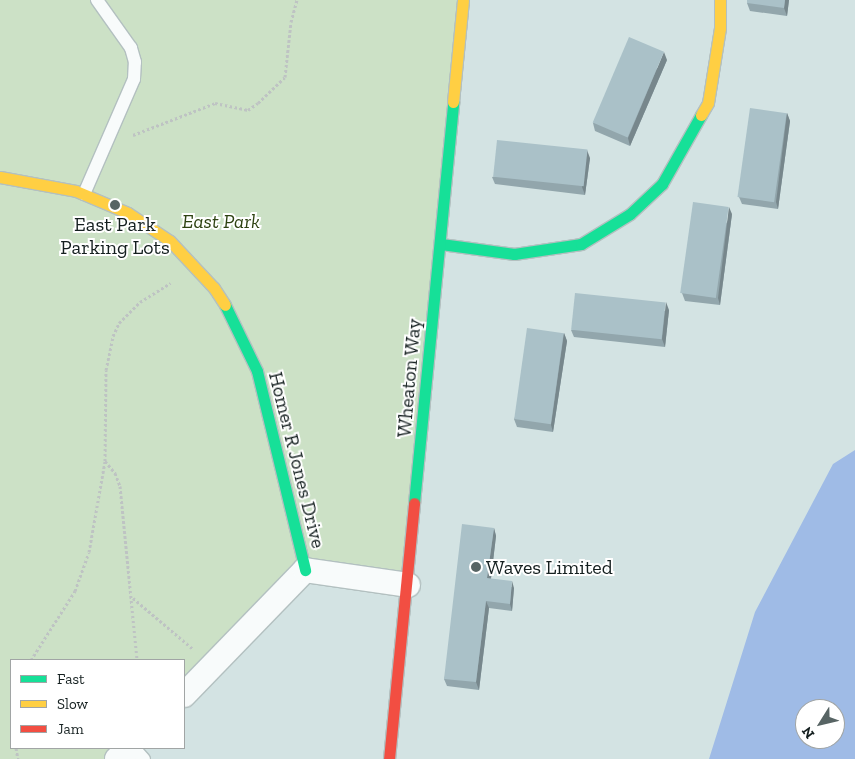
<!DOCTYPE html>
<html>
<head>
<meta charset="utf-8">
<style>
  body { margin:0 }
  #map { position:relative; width:855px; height:759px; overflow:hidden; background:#d3e3e3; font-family:"Zilla Slab",serif }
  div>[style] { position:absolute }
  .green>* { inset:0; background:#cce1c6 }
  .water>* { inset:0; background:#9fbbe6 }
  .path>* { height:3px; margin-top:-1.5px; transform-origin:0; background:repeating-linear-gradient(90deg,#bec3c3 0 2.5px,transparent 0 5px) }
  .roads { filter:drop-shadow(1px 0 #b3c0c0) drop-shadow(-1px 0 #b3c0c0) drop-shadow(0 1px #b3c0c0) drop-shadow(0 -1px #b3c0c0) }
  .lane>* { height:12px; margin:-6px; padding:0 6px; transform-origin:6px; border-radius:6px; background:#f8fbfb }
  .street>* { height:24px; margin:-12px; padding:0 12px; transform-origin:12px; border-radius:12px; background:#f8fbfb }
  .fast>* { height:11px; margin:-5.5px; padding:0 5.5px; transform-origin:5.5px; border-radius:5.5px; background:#16e098 }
  .slow>* { height:11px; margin:-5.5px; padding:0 5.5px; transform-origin:5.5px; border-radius:5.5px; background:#ffcf43 }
  .jam>* { height:11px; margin:-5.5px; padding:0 5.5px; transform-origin:5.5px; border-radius:5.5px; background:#f24e42 }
  .wall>* { inset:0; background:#92a6ac }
  .shaded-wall>* { inset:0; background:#77878c }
  .building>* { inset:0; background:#aac1c8; transform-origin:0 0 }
  .dots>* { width:14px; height:14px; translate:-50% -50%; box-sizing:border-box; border:2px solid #fff; border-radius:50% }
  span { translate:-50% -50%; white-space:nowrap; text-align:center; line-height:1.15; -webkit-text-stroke:4px #fff; paint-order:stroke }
  .park-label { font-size:20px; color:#2e4212; font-style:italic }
  .poi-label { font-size:20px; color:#141f1f }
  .left { translate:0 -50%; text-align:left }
  .street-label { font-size:20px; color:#141f1f }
  .legend { position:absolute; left:10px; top:659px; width:175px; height:90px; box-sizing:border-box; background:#fff; border:1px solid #a1a5a5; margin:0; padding:6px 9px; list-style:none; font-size:15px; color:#141f1f }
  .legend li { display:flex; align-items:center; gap:10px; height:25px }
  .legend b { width:25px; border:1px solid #a1a5a5 }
  .north { position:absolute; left:795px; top:699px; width:50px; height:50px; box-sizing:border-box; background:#fff; border:1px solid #a1a5a5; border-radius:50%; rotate:234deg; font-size:14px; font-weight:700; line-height:20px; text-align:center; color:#141f1f }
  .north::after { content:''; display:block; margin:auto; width:18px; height:22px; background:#576464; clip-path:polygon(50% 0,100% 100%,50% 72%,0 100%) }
</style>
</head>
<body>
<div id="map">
  <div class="green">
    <div style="clip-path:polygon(0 0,463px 0,408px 585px,305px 570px,184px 695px,184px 660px,11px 660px,11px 748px,130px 748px,117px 759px,0 759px)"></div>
  </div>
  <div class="water">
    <div style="clip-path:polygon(evenodd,855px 450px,855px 759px,709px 759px,755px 612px,833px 464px,855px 450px,805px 709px,835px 709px,835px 739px,805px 739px,805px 709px)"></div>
  </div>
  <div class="path">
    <div style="left:133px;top:135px;width:88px;rotate:-21.3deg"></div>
    <div style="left:215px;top:103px;width:34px;rotate:12deg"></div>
    <div style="left:248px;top:110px;width:12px;rotate:-35deg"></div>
    <div style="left:258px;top:103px;width:37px;rotate:-44deg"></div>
    <div style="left:285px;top:77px;width:55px;rotate:-83.8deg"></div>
    <div style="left:291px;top:22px;width:23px;rotate:-75deg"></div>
    <div style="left:105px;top:461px;width:16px;rotate:50deg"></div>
    <div style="left:115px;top:473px;width:14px;rotate:69deg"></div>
    <div style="left:120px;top:486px;width:175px;rotate:84.4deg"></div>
    <div style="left:133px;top:598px;width:79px;rotate:40.4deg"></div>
    <div style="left:31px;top:660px;width:82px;rotate:-57.5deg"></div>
    <div style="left:75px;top:591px;width:41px;rotate:-70.3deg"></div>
    <div style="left:89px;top:552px;width:92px;rotate:-80deg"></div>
    <div style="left:105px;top:461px;width:91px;rotate:-89.4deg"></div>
    <div style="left:106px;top:370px;width:35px;rotate:-78deg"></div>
    <div style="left:113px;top:336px;width:14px;rotate:-65deg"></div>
    <div style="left:119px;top:323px;width:30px;rotate:-45deg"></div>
    <div style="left:140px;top:302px;width:36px;rotate:-32deg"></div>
    <div style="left:16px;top:748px;width:11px;rotate:80deg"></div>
  </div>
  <div class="roads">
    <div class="lane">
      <div style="left:84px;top:194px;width:125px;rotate:-66.5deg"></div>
      <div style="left:134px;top:79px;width:17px;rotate:-87deg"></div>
      <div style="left:135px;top:62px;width:15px;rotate:-106deg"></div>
      <div style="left:131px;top:48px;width:59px;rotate:-125.3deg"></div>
      <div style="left:134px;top:748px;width:15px;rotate:48deg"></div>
    </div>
    <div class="street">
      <div style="left:184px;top:695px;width:174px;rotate:-45.9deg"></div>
      <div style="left:305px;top:570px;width:104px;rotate:8.3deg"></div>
      <div style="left:117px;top:759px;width:17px;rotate:-40deg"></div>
    </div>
    <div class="fast">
      <div style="left:441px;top:244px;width:74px;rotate:7.8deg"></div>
      <div style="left:514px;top:254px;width:68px;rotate:-8.5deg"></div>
      <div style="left:581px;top:244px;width:57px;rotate:-31.5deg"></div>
      <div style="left:630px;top:214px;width:44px;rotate:-43.2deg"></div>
      <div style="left:662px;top:184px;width:79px;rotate:-60.5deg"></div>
      <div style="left:225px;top:305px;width:73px;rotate:64.1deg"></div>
      <div style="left:257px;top:371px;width:205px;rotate:76.4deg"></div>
      <div style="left:414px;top:503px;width:403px;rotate:-84.4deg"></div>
    </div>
    <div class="slow">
      <div style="left:453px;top:102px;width:102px;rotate:-84.4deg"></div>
      <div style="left:701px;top:115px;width:14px;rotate:-60deg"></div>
      <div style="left:708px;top:103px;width:76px;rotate:-80.9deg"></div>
      <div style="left:720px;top:28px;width:28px;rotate:-90deg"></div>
      <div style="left:0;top:177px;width:77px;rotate:10.4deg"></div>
      <div style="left:76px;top:191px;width:56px;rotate:22.9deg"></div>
      <div style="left:128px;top:213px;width:50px;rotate:33.7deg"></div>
      <div style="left:170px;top:241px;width:64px;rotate:46.9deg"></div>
      <div style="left:214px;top:288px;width:20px;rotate:57deg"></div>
    </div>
    <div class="jam">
      <div style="left:389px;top:759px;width:257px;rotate:-84.4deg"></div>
    </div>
  </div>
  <div class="wall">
    <div style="clip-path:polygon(747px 0,789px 0,787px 16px,750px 11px,747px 3px)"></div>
    <div style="clip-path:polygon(667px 60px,630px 146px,595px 131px,593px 123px)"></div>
    <div style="clip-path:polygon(787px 113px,790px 121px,778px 209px,742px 204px,739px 197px)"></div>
    <div style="clip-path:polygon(590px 158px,585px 195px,495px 184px,492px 177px)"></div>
    <div style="clip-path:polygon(732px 214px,720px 305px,685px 301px,682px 293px)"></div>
    <div style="clip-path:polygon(669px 310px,665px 347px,574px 337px,571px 330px)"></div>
    <div style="clip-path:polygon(564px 333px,567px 341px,553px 432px,517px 427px,514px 419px)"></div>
    <div style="clip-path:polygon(494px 528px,496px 536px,491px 579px,514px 588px,512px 611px,489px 608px,479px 690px,447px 686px,444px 679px)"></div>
  </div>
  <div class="shaded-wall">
    <div style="clip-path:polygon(785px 0,789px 0,787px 16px,784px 8px)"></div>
    <div style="clip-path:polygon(664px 52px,667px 60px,630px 146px,628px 138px)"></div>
    <div style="clip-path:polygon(787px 113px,790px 121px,778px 209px,776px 202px)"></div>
    <div style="clip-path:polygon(587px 150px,590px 158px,585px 195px,582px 187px)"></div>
    <div style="clip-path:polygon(729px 207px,732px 214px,720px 305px,718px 298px)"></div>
    <div style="clip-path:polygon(666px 302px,669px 310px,665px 347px,662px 339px)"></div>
    <div style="clip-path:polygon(564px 333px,567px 341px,553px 432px,551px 425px)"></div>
    <div style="clip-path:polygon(494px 528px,496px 536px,490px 586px,487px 578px)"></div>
    <div style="clip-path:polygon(512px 581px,514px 588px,512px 611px,510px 604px)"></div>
    <div style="clip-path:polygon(486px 601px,489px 608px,479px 690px,476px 682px)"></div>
  </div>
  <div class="building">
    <div style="clip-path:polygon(747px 0,785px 0,784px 8px,747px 3px)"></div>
    <div style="left:629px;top:37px;width:38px;height:93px;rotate:23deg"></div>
    <div style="left:750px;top:108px;width:37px;height:90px;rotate:8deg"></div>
    <div style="left:497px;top:140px;width:91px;height:37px;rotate:6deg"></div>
    <div style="left:693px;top:202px;width:36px;height:92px;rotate:8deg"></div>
    <div style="left:575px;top:293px;width:91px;height:37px;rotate:6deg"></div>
    <div style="left:527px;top:328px;width:37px;height:92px;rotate:8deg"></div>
    <div style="clip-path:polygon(462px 524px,494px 528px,487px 578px,512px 581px,510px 604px,486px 601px,476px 682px,444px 679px)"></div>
  </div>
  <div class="dots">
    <div style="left:115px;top:205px;background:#576464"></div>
    <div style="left:476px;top:567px;background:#576464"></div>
  </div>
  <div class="park-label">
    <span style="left:221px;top:221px">East Park</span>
  </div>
  <div class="poi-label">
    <span style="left:115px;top:236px">East Park<br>Parking Lots</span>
    <span class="left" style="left:486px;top:567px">Waves Limited</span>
  </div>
  <div class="street-label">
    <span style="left:409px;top:378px;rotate:-85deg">Wheaton Way</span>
    <span style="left:297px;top:460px;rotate:76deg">Homer R Jones Drive</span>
  </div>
  <ul class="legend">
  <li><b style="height:6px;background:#16e098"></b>Fast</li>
  <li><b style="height:6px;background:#ffcf43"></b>Slow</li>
  <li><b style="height:6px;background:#f24e42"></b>Jam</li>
  </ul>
  <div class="north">N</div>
</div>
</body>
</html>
